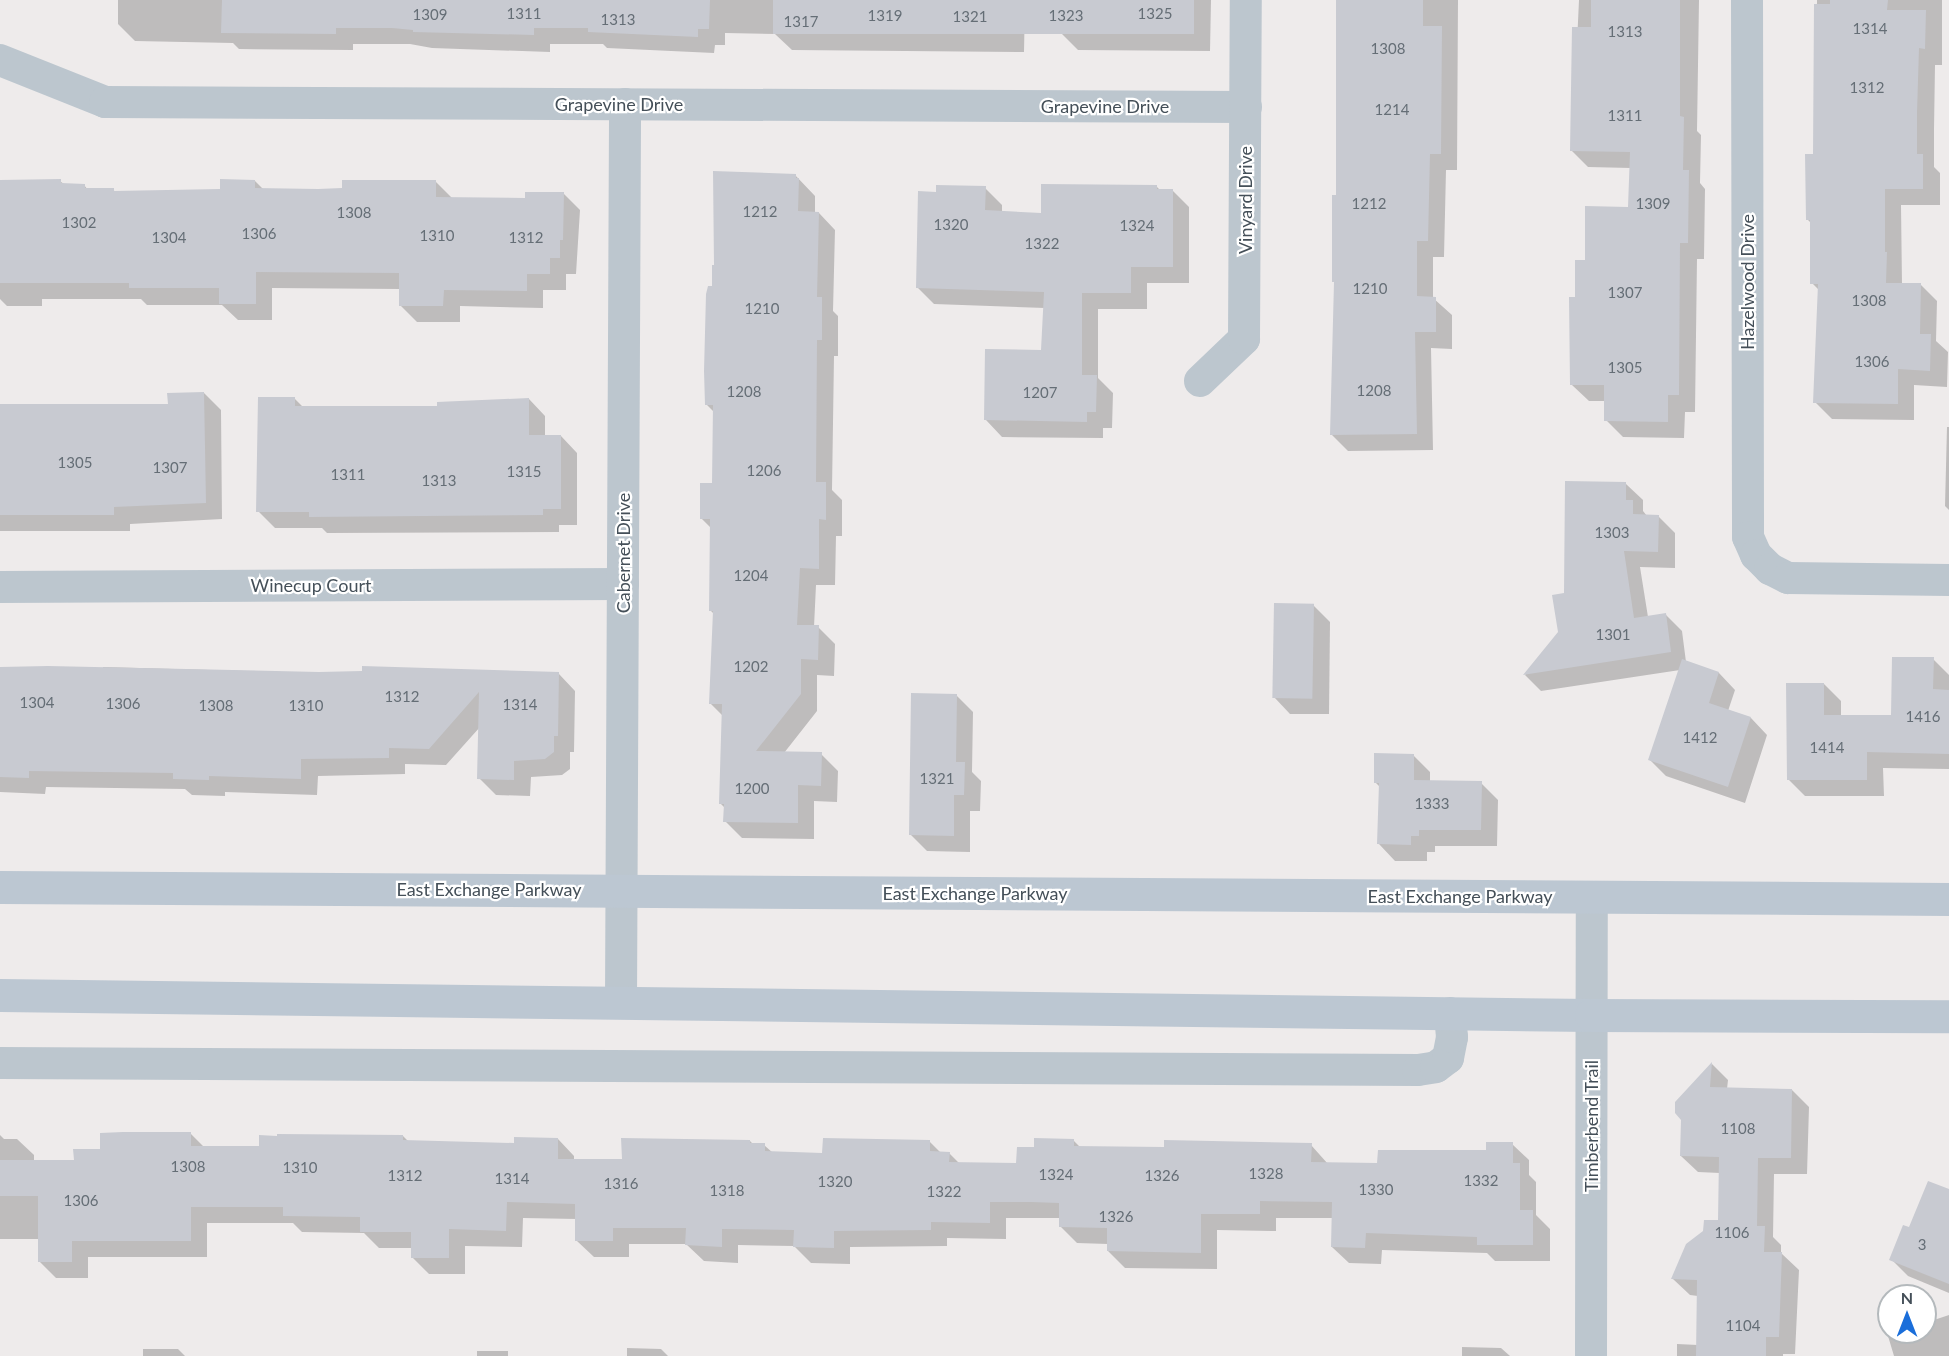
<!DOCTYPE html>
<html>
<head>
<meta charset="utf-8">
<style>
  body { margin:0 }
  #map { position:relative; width:1949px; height:1356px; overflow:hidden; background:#eeebeb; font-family:Lato,sans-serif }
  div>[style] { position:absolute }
  .shadow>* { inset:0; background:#0003; transform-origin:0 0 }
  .building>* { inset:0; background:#c8cad1; transform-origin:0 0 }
  .street>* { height:32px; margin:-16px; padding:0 16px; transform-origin:16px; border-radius:16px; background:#bcc6ce }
  .secondary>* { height:33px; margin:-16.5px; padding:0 16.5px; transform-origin:16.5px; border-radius:16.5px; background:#bcc7d2 }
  span { translate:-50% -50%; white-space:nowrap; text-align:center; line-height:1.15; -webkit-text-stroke:4.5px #fff; paint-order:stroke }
  .number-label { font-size:15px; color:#656e76 }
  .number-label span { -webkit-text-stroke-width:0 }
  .street-label { font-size:18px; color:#444f58 }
  .north { position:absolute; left:1877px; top:1284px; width:60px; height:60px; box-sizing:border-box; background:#fff; border:2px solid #b4b9bc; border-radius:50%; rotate:0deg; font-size:16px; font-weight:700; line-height:24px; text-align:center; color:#444f58 }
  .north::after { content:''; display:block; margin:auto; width:21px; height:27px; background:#1a6eda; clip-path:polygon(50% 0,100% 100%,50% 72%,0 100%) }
</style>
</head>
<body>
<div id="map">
  <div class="shadow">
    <div style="clip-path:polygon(118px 0,1025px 0,1024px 52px,792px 50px,775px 34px,725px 33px,725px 45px,715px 45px,714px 53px,607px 48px,603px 44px,550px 44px,550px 52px,432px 48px,410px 44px,353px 44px,353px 50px,239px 49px,233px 43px,135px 41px,118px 24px)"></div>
    <div style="clip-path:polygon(1062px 0,1211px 0,1210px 51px,1078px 50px,1061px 33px)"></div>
    <div style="clip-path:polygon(1338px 0,1458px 0,1457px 170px,1446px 170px,1444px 257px,1433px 257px,1433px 298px,1452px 315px,1452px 349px,1431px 348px,1433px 450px,1348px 451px,1331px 434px,1336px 284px)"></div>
    <div style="clip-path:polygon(1579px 0,1699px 0,1697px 131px,1701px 135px,1700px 183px,1705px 189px,1704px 259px,1697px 259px,1695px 412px,1685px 412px,1684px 438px,1623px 437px,1606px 420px,1606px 401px,1589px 401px,1572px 385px,1586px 261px,1630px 209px,1631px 168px,1588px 167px,1572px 151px)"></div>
    <div style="clip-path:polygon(1817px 0,1942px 0,1942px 65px,1935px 65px,1934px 130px,1934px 167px,1940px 173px,1940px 205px,1901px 205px,1902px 284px,1920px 284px,1937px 301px,1936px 341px,1948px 352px,1947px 387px,1914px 385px,1914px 420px,1832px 419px,1815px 402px,1819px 290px,1812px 283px,1812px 224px,1808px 220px,1815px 155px)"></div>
    <div style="clip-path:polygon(795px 175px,815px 196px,815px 213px,819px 213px,835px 230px,833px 311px,838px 316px,838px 356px,834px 356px,832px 490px,842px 500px,842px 536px,836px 536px,835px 585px,816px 585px,814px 627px,818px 627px,835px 644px,834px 676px,817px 675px,817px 711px,784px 753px,821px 754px,838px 771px,837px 802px,814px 801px,814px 839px,742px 838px,725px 821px,725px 808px,720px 803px,723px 716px,710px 703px,714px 614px,710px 610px,712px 529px,701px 518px,713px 485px,714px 412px,706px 404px,713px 287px)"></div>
    <div style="clip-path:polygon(0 180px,60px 181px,65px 185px,84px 185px,88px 190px,113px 190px,116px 192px,221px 190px,255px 181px,263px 189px,318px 191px,435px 181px,453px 199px,526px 200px,563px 193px,580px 210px,576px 274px,566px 274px,566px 290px,543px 290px,543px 308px,460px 306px,460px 322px,417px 322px,400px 305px,400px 289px,272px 288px,272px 320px,238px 320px,222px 305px,147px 305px,141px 299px,42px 299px,42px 306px,7px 306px,0 299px)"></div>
    <div style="clip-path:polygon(1156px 186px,1160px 190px,1172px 190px,1189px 207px,1189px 283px,1147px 283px,1147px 309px,1098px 309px,1098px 378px,1113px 393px,1112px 428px,1103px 428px,1103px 438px,1002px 437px,986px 420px,1043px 351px,1045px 308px,934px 304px,917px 287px,938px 193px,985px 188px,1002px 205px,1002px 212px,1042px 214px)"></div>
    <div style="clip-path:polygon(204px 393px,221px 410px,222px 519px,130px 524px,130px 531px,0 531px,0 405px,169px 405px)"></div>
    <div style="clip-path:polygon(295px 399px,304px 408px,439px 408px,529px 399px,545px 416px,545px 436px,561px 436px,577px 453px,577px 525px,559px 525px,559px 532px,327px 533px,322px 528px,275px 528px,258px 511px)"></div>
    <div style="clip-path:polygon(1947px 427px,1949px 427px,1949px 510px,1945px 506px)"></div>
    <div style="clip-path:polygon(1626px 484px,1643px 500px,1643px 511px,1647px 516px,1658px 516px,1675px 533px,1675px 568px,1640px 567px,1648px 617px,1665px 614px,1682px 631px,1686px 662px,1719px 673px,1735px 690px,1728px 711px,1751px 718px,1767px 735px,1745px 803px,1666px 776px,1650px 760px,1680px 670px,1541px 691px,1525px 675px,1559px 633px,1566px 594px)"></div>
    <div style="clip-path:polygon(1313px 605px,1330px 622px,1329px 714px,1290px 714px,1274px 697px)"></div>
    <div style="clip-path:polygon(1933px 659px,1949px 675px,1949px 769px,1883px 768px,1884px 796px,1805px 796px,1788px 779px,1824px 684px,1841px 701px,1841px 716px,1893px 716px)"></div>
    <div style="clip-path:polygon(103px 667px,319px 673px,559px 674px,575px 691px,574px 752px,570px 752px,570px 769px,562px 775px,531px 777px,530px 796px,496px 795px,479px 778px,480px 727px,446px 765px,405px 764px,405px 774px,318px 776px,317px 795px,225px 792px,225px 796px,192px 795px,185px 789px,46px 787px,45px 794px,0 792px,0 668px,103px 670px)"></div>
    <div style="clip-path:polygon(956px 695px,973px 712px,972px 772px,981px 781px,980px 811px,970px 811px,970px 852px,927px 851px,910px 834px)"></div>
    <div style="clip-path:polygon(1413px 755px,1430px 772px,1430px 782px,1481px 783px,1498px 800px,1497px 846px,1435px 846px,1435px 852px,1427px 852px,1427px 861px,1395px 861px,1379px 844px,1380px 787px,1375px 782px)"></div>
    <div style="clip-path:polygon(1712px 1064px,1728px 1080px,1727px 1089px,1792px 1090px,1809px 1107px,1807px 1174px,1774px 1174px,1773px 1237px,1781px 1245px,1781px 1253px,1799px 1270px,1795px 1354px,1783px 1354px,1783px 1356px,1677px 1356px,1677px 1344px,1698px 1345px,1698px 1296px,1690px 1295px,1673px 1279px,1719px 1222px,1720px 1173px,1698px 1172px,1681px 1156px,1682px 1120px,1677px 1102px)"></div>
    <div style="clip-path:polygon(191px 1134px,204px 1147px,261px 1147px,403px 1136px,408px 1141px,516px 1144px,558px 1139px,574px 1156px,574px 1160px,624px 1160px,750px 1141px,753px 1144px,764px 1145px,773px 1153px,824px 1154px,929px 1141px,941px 1153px,949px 1153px,959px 1163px,1018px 1164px,1035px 1149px,1074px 1141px,1080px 1147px,1165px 1149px,1311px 1145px,1328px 1164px,1379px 1165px,1487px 1151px,1512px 1144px,1529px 1160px,1529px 1175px,1536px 1182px,1536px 1215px,1550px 1229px,1550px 1261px,1495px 1261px,1487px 1253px,1382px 1250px,1381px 1264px,1349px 1263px,1332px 1247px,1333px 1218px,1276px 1218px,1276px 1231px,1217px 1230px,1217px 1269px,1125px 1268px,1108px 1251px,1108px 1244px,1077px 1243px,1060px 1226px,1060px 1218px,1006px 1218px,1006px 1239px,947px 1238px,947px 1246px,850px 1247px,850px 1264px,811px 1263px,794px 1246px,738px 1245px,738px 1263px,704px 1261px,686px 1244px,629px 1244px,629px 1257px,594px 1257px,577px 1241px,577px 1219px,523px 1218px,522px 1247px,465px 1246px,465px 1274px,429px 1274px,412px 1257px,412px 1248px,379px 1248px,364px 1233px,302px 1232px,293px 1223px,207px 1223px,207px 1257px,88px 1257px,88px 1278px,56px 1278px,39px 1261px,39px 1239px,0 1239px,0 1135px,4px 1139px,17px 1139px,34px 1155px,34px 1162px,76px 1162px,102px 1150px)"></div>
    <div style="clip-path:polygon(1949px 1191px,1949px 1293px,1908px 1276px,1891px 1259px,1910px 1229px)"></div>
    <div style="clip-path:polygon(1949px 1315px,1949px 1356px,1894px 1356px,1888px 1336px,1900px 1332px,1925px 1332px,1925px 1323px)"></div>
    <div style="clip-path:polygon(1462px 1347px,1501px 1348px,1510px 1356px,1462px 1356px)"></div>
    <div style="clip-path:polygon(627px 1348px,661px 1349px,668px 1356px,627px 1356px)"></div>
    <div style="clip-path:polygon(143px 1349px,178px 1349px,185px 1356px,143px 1356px)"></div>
    <div style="left:477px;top:1351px;width:31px;height:5px"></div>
  </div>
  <div class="building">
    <div style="clip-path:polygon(222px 0,710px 0,709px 29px,698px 29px,698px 37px,588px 32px,588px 28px,534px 28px,534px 35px,413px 32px,413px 30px,392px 28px,336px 28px,336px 34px,221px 33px)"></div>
    <div style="left:773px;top:0;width:421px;height:34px"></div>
    <div style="clip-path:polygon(1336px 0,1423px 0,1423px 26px,1442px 26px,1441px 154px,1430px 154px,1428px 241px,1417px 241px,1417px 296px,1436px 297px,1436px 332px,1415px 332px,1417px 434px,1330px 435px,1334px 282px,1332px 282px,1332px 195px,1336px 195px)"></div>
    <div style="clip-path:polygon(1591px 0,1680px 0,1680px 116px,1684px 117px,1683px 170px,1689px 170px,1688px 243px,1680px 243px,1679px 395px,1668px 395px,1668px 422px,1604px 421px,1604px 385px,1570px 385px,1569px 297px,1575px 297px,1575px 260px,1585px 260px,1585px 206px,1628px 207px,1630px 152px,1570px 151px,1572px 27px,1591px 27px)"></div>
    <div style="clip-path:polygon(1830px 0,1888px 0,1887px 10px,1926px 10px,1925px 49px,1919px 48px,1917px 113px,1917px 154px,1923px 154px,1923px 189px,1885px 189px,1885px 252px,1887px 252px,1886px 283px,1921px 283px,1920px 334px,1931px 334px,1930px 371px,1898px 369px,1898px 404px,1813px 403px,1818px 284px,1810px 284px,1810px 220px,1806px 220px,1805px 154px,1813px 154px,1814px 4px,1830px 4px)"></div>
    <div style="clip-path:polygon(713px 171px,796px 174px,796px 178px,799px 178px,798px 211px,819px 212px,817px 297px,822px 297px,822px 340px,817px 340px,816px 482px,826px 482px,826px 520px,819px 519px,819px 569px,800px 568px,797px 625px,819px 625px,818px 660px,801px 659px,801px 694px,756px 751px,822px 752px,821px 786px,798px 785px,798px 823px,723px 822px,724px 804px,719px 804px,722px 704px,709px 704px,713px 611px,709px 611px,710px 519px,700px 519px,700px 483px,712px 483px,713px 405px,705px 405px,704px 371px,706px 294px,708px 286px,712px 286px,712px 265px,714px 265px)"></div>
    <div style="clip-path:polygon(61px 179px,61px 183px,85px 184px,85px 188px,114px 188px,114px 191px,220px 189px,220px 179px,255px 180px,255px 188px,318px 189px,342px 188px,342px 180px,436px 180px,436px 197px,525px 198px,525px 192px,564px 192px,563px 240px,560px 240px,560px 258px,550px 258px,550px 274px,527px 274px,527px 291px,444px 290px,443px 306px,399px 306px,399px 273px,256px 272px,256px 304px,219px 304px,219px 288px,129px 288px,129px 283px,0 283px,0 180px)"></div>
    <div style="clip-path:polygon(1041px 184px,1157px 185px,1157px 189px,1173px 189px,1173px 267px,1131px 267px,1131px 293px,1082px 293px,1082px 375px,1097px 375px,1096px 412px,1087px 412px,1087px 422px,984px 420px,985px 349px,1041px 350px,1044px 292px,916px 288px,918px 191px,936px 192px,936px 185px,986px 186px,985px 210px,1041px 213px)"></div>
    <div style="clip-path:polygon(204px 392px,206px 503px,114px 507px,114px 515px,0 515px,0 404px,168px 404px,167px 393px)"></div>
    <div style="clip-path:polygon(258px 397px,295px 397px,295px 406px,437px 406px,437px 402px,529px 398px,529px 435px,561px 435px,561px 509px,543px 509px,543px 515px,309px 517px,309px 512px,256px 512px)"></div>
    <div style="clip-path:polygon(1565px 481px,1626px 482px,1626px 500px,1633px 500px,1633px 514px,1659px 515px,1658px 552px,1624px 551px,1634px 618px,1666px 613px,1671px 652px,1523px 675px,1558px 632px,1552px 595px,1564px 593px)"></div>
    <div style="left:1274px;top:603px;width:40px;height:95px;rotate:1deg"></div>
    <div style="clip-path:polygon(1892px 657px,1934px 657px,1933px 689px,1949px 690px,1949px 754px,1867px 752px,1867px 780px,1787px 780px,1786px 683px,1824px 683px,1824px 715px,1891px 715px)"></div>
    <div style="clip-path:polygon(1682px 659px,1719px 672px,1709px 703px,1751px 717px,1728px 787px,1648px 760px)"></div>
    <div style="clip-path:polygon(48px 666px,319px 672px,362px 671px,362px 666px,559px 672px,558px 736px,554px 736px,554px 752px,545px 759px,514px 761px,514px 780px,477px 779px,479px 692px,429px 749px,389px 748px,389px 758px,301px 759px,301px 779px,209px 776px,209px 780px,173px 779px,173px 773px,29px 771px,29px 778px,0 777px,0 667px)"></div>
    <div style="clip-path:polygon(911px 693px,957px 694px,956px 762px,965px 762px,964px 795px,954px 795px,954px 836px,909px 835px)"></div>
    <div style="clip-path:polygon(1374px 753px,1414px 754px,1414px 780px,1482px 781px,1481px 830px,1419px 830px,1419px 836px,1411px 836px,1411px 845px,1377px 844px,1379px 783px,1374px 783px)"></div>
    <div style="clip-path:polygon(1712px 1062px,1710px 1087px,1792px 1089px,1791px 1158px,1758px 1158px,1757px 1226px,1765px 1226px,1764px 1252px,1782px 1252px,1779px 1337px,1766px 1337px,1766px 1356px,1696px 1356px,1697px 1280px,1671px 1279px,1686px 1244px,1703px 1231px,1704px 1220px,1718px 1220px,1719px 1157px,1680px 1156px,1681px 1120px,1675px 1113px,1675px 1102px)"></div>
    <div style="clip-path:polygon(123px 1132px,191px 1132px,191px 1146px,259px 1146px,259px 1135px,277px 1136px,277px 1134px,403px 1135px,403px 1140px,514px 1143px,514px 1137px,558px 1138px,558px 1159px,622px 1159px,621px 1138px,750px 1140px,750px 1143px,765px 1143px,765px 1151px,822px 1153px,823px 1138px,930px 1140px,930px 1151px,950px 1152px,949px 1162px,1016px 1163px,1017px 1147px,1034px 1147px,1034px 1138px,1074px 1139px,1074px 1146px,1164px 1147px,1164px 1140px,1312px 1143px,1311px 1162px,1377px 1163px,1378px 1150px,1486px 1150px,1486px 1142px,1513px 1142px,1513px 1163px,1520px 1163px,1520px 1210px,1533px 1210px,1533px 1245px,1477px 1245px,1477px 1237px,1366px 1233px,1365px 1248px,1331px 1247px,1332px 1202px,1260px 1201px,1260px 1214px,1201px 1214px,1201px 1253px,1107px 1251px,1107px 1228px,1059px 1227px,1059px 1203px,1031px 1202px,990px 1202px,990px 1223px,931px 1222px,931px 1230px,834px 1231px,834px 1248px,793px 1247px,794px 1230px,722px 1229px,722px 1247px,685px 1245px,686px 1228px,613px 1228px,613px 1241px,575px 1241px,575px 1204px,507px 1202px,506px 1231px,449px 1229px,449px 1258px,411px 1258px,411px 1232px,360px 1232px,360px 1217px,283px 1216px,283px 1207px,191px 1207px,191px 1241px,72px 1241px,72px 1262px,38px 1262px,38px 1196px,0 1196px,0 1160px,74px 1160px,73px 1149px,100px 1149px,100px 1133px)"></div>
    <div style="clip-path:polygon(1928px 1181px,1949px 1189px,1949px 1284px,1889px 1260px,1903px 1225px,1909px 1227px)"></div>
  </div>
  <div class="street">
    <div style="left:1747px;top:0;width:537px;rotate:89.89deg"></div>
    <div style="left:1748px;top:537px;width:20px;rotate:66deg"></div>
    <div style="left:1756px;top:555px;width:20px;rotate:45deg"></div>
    <div style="left:1770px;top:569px;width:20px;rotate:27deg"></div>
    <div style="left:1788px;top:578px;width:161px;rotate:0.7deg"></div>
    <div style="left:0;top:60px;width:113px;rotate:21.8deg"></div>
    <div style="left:105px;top:102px;width:1141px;rotate:0.25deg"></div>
    <div style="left:1200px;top:381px;width:61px;rotate:-43.7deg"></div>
    <div style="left:1244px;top:339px;width:339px;rotate:-89.7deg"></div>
    <div style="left:0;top:587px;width:623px;rotate:-0.28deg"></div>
    <div style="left:621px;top:1002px;width:898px;rotate:-89.74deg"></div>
    <div style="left:0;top:1063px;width:1418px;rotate:0.28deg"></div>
    <div style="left:1418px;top:1070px;width:18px;rotate:-9deg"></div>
    <div style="left:1436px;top:1067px;width:15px;rotate:-37deg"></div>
    <div style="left:1448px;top:1058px;width:21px;rotate:-79deg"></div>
    <div style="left:1452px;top:1037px;width:24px;rotate:-95deg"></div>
    <div style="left:1591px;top:1356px;width:459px;rotate:-89.9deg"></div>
  </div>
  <div class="secondary">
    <div style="left:0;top:887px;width:1949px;rotate:0.35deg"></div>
    <div style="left:0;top:995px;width:1591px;rotate:0.72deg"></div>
    <div style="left:1591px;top:1015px;width:358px;rotate:0.2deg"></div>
  </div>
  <div class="number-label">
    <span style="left:524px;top:14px">1311</span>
    <span style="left:1155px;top:14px">1325</span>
    <span style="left:430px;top:15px">1309</span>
    <span style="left:885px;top:16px">1319</span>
    <span style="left:1066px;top:16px">1323</span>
    <span style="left:970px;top:17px">1321</span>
    <span style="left:618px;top:20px">1313</span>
    <span style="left:801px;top:22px">1317</span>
    <span style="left:1870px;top:29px">1314</span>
    <span style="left:1625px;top:32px">1313</span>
    <span style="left:1388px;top:49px">1308</span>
    <span style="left:1867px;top:88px">1312</span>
    <span style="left:1392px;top:110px">1214</span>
    <span style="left:1625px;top:116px">1311</span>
    <span style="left:1369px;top:204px">1212</span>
    <span style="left:1653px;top:204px">1309</span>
    <span style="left:760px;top:212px">1212</span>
    <span style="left:354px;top:213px">1308</span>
    <span style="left:79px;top:223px">1302</span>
    <span style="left:951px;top:225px">1320</span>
    <span style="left:1137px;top:226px">1324</span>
    <span style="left:259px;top:234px">1306</span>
    <span style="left:437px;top:236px">1310</span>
    <span style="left:169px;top:238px">1304</span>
    <span style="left:526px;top:238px">1312</span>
    <span style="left:1042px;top:244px">1322</span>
    <span style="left:1370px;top:289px">1210</span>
    <span style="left:1625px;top:293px">1307</span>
    <span style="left:1869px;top:301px">1308</span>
    <span style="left:762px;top:309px">1210</span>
    <span style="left:1872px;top:362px">1306</span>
    <span style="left:1625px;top:368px">1305</span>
    <span style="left:1374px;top:391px">1208</span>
    <span style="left:744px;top:392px">1208</span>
    <span style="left:1040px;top:393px">1207</span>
    <span style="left:75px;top:463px">1305</span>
    <span style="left:170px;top:468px">1307</span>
    <span style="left:764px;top:471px">1206</span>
    <span style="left:524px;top:472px">1315</span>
    <span style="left:348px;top:475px">1311</span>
    <span style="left:439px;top:481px">1313</span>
    <span style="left:1612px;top:533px">1303</span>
    <span style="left:751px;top:576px">1204</span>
    <span style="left:1613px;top:635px">1301</span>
    <span style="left:751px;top:667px">1202</span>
    <span style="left:402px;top:697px">1312</span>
    <span style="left:37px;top:703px">1304</span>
    <span style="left:123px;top:704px">1306</span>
    <span style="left:520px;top:705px">1314</span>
    <span style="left:216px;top:706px">1308</span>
    <span style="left:306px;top:706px">1310</span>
    <span style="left:1923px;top:717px">1416</span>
    <span style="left:1700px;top:738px">1412</span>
    <span style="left:1827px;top:748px">1414</span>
    <span style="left:937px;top:779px">1321</span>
    <span style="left:752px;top:789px">1200</span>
    <span style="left:1432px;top:804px">1333</span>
    <span style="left:1738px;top:1129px">1108</span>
    <span style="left:188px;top:1167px">1308</span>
    <span style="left:300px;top:1168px">1310</span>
    <span style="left:1266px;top:1174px">1328</span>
    <span style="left:1056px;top:1175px">1324</span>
    <span style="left:405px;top:1176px">1312</span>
    <span style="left:1162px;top:1176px">1326</span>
    <span style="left:512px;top:1179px">1314</span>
    <span style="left:1481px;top:1181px">1332</span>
    <span style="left:835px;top:1182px">1320</span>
    <span style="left:621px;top:1184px">1316</span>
    <span style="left:1376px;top:1190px">1330</span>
    <span style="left:727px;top:1191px">1318</span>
    <span style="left:944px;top:1192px">1322</span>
    <span style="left:81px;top:1201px">1306</span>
    <span style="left:1116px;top:1217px">1326</span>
    <span style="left:1732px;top:1233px">1106</span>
    <span style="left:1922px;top:1245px">3</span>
    <span style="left:1743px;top:1326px">1104</span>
  </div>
  <div class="street-label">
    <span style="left:619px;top:104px">Grapevine Drive</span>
    <span style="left:1105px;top:106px">Grapevine Drive</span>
    <span style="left:1245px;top:200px;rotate:-90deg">Vinyard Drive</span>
    <span style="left:1747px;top:282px;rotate:-90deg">Hazelwood Drive</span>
    <span style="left:623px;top:553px;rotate:-90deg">Cabernet Drive</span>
    <span style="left:311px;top:585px">Winecup Court</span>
    <span style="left:489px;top:889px">East Exchange Parkway</span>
    <span style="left:975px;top:893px">East Exchange Parkway</span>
    <span style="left:1460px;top:896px">East Exchange Parkway</span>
    <span style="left:1591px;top:1126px;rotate:-90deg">Timberbend Trail</span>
  </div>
  <div class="north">N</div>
</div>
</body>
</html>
